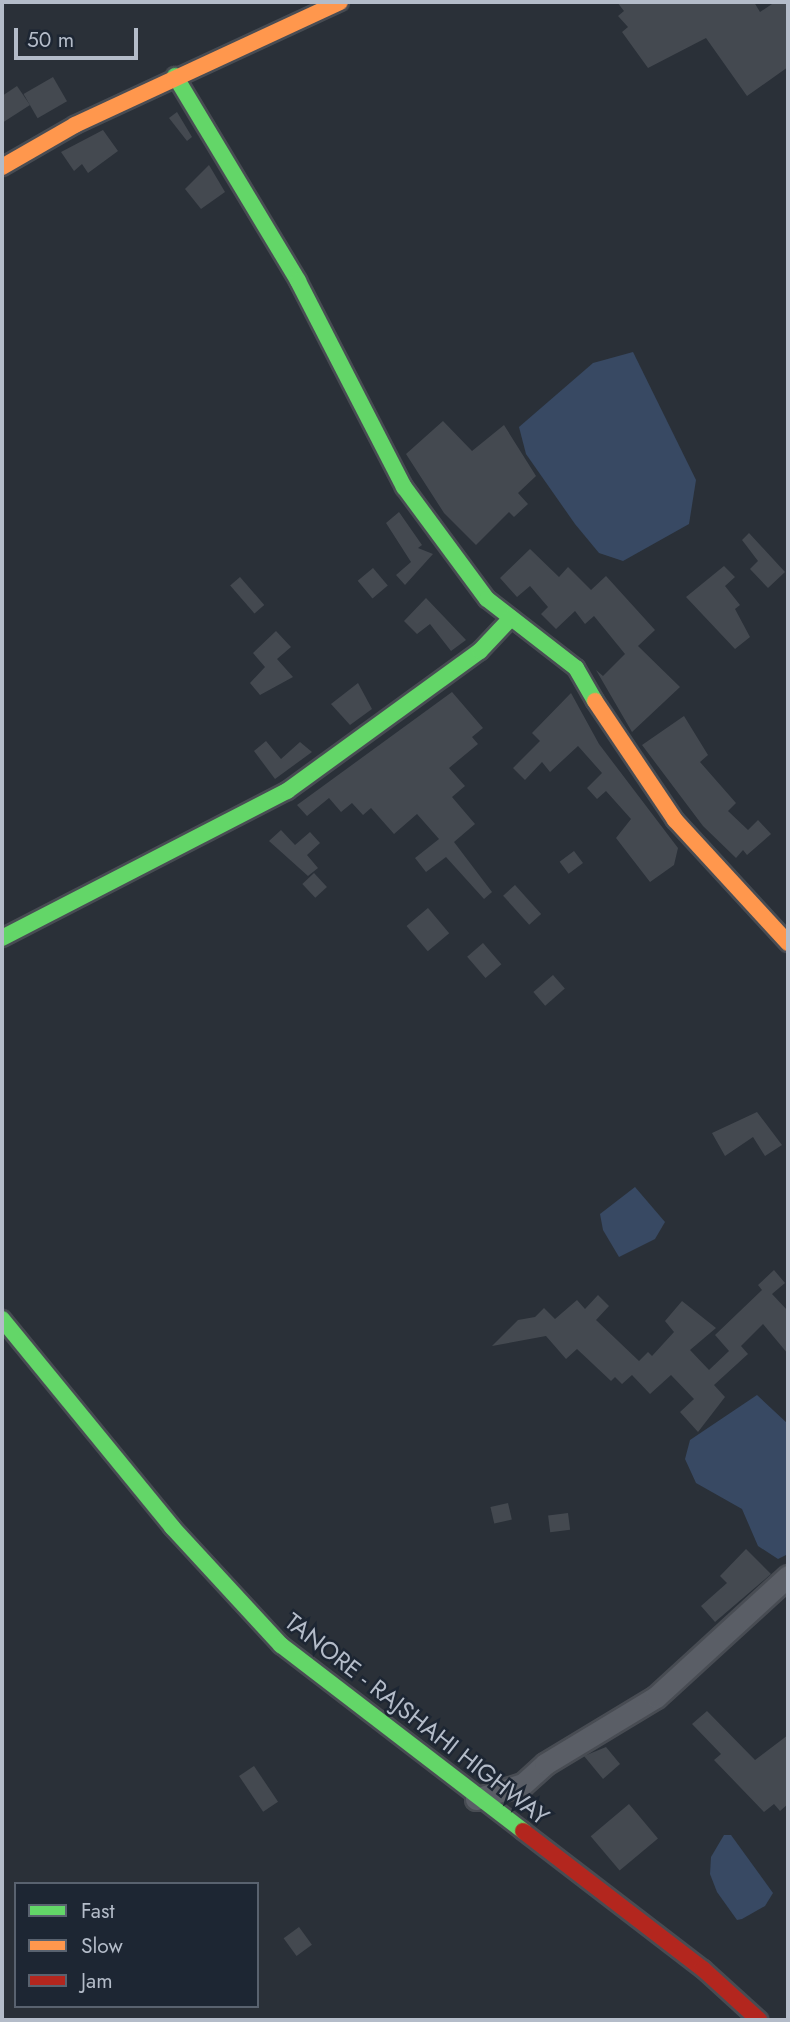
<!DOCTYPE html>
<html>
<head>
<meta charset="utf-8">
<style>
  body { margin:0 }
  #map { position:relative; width:790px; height:2022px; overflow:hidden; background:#2a3038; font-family:Jost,sans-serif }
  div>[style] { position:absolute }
  .water>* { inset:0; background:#384963 }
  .building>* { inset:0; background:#444950; transform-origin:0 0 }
  .roads { filter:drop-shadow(2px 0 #484c53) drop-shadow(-2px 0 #484c53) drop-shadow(0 2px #484c53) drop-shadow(0 -2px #484c53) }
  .street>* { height:21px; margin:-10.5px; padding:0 10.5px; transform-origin:10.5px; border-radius:10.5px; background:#5a5e66 }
  .fast>* { height:16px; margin:-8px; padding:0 8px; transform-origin:8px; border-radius:8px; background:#63d668 }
  .slow>* { height:16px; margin:-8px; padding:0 8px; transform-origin:8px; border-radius:8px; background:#ff974d }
  .jam>* { height:16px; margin:-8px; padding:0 8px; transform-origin:8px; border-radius:8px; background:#b3261e }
  span { translate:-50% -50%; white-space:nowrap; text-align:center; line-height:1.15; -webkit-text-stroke:5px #1d2633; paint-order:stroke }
  .street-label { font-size:24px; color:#b4bcc9 }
  .frame { position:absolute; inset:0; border:4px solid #b4bcc9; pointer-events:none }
  .legend { position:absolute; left:14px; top:1882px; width:245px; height:126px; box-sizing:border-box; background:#1d2633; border:2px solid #59626f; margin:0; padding:9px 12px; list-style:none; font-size:21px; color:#b4bcc9 }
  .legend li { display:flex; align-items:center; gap:14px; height:35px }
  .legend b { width:35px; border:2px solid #59626f }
  .scale { position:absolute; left:14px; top:28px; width:124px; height:32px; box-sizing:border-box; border:4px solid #b4bcc9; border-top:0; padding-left:9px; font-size:21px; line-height:24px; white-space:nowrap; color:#b4bcc9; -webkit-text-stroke:5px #1d2633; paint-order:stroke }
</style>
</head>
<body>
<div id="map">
  <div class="water">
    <div style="clip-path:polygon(633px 352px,696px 480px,689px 524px,623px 561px,599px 553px,575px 524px,526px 454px,519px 427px,593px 363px)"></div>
    <div style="clip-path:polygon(635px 1187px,665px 1222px,655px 1239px,619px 1257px,603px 1230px,600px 1214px)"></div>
    <div style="clip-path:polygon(757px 1395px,788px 1424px,788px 1554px,778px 1559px,758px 1546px,742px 1509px,696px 1483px,685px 1459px,690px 1440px)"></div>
    <div style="clip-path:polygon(724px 1835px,731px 1835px,773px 1893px,765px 1906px,742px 1919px,737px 1920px,717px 1892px,710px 1874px,711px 1857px)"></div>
  </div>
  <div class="building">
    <div style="clip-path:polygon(617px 2px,754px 2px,760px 12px,775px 2px,788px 2px,788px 67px,747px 96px,706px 38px,648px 68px,622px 32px,628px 27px,618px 16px,624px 11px)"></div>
    <div style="left:53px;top:77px;width:28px;height:34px;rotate:60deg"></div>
    <div style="clip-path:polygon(17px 86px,30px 105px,2px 123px,2px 96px)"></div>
    <div style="clip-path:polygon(177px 112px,192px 137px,187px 141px,169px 118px)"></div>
    <div style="clip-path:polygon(103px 130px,118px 151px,88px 173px,82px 164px,74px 171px,61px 152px)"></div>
    <div style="clip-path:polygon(209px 165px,225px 192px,201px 209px,185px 189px)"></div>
    <div style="clip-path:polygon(443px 421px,472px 451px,504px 425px,536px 476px,518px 493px,528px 504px,514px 517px,509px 512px,476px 545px,444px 513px,406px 454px)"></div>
    <div style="clip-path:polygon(399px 512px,422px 545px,418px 548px,433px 554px,405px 585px,396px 575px,411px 562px,386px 523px)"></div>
    <div style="clip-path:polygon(749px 533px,785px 572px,768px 588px,750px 569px,758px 561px,742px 540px)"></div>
    <div style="clip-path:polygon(530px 549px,559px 577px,568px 567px,591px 590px,606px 576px,655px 630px,638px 646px,680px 687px,632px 732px,596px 670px,603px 676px,625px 654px,594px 616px,585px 624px,575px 611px,556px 629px,541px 614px,548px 607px,530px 586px,517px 597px,500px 578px)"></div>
    <div style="clip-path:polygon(724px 566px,735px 577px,725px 586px,740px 605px,735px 609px,750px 637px,735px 649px,686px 597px)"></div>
    <div style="left:373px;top:568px;width:23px;height:20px;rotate:50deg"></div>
    <div style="left:240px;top:577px;width:37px;height:13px;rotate:49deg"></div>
    <div style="clip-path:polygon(426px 598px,466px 640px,451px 651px,430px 624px,417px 634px,404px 621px)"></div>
    <div style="clip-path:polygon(276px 631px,291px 647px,277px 659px,293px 677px,260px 695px,250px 683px,265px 667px,253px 653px)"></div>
    <div style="clip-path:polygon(358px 683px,372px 709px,350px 725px,331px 704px)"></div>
    <div style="clip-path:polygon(452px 692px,483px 728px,472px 737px,478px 744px,449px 768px,465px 786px,452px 797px,475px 824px,454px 842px,492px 892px,484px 899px,446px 857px,426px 872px,415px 858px,439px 839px,417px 814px,394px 834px,371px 808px,363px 815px,352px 803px,341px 812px,329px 798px,307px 816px,297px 805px)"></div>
    <div style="clip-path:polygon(571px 693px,599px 744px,678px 848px,674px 865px,650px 882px,616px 838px,631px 819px,606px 791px,597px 799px,587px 788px,602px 773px,578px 746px,550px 772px,542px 762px,525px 780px,513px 768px,540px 741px,532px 733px)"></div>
    <div style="clip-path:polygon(684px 716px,708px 755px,700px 762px,736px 803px,728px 811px,748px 830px,758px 820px,771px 834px,747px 855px,743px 850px,736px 858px,703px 826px,642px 745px)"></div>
    <div style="clip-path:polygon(266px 741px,281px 759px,300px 742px,312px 752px,275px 779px,254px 751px)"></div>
    <div style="clip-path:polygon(281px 830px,295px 845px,310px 832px,320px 843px,307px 855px,318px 868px,308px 876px,269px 841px)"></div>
    <div style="left:574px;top:851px;width:15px;height:18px;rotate:53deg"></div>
    <div style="left:314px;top:873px;width:19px;height:16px;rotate:47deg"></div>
    <div style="left:515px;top:885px;width:39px;height:16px;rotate:48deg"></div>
    <div style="left:428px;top:908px;width:33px;height:28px;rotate:50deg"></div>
    <div style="left:483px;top:943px;width:28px;height:21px;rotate:49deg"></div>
    <div style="left:553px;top:975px;width:18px;height:26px;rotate:49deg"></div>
    <div style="clip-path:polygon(757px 1112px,782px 1145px,765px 1156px,753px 1137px,725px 1156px,712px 1133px)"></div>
    <div style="clip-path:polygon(774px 1270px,785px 1283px,772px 1294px,788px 1311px,788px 1354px,763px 1324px,741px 1346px,748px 1354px,714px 1385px,725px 1397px,698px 1432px,680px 1412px,694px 1399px,671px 1375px,650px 1394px,632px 1375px,622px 1384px,615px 1377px,611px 1381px,577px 1349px,566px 1359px,546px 1336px,492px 1346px,518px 1320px,535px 1317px,544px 1308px,555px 1319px,577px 1300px,585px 1309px,598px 1295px,609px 1306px,596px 1320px,639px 1361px,648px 1352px,652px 1356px,674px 1332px,665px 1321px,682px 1301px,716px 1328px,690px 1350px,709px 1370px,729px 1351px,715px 1335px,762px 1290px,758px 1285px)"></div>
    <div style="left:508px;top:1503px;width:17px;height:18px;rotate:77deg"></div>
    <div style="left:568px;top:1513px;width:17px;height:20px;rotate:83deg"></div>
    <div style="clip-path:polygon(746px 1549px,771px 1574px,715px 1622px,701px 1606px,727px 1583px,720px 1576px)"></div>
    <div style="clip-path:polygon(707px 1711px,755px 1760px,788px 1735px,788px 1804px,780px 1811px,774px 1804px,764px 1812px,714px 1760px,721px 1754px,692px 1724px)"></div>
    <div style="clip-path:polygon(606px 1747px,620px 1764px,603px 1779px,584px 1756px)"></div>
    <div style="left:254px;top:1766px;width:43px;height:18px;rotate:56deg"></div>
    <div style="left:629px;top:1804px;width:45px;height:50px;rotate:50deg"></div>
    <div style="left:299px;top:1927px;width:22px;height:19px;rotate:54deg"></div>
  </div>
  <div class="roads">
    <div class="street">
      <div style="left:476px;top:1799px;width:49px;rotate:-17.7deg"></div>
      <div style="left:523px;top:1784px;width:30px;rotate:-42deg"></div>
      <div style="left:545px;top:1764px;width:130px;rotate:-31.1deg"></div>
      <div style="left:656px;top:1697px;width:179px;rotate:-42.5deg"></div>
    </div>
    <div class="fast">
      <div style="left:175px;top:76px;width:239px;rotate:59deg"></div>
      <div style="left:298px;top:281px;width:232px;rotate:62.8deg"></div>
      <div style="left:404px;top:487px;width:139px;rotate:53.5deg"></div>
      <div style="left:487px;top:599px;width:113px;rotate:37.8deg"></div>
      <div style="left:576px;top:668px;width:38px;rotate:60deg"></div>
      <div style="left:2px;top:938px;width:321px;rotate:-27.3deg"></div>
      <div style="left:287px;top:791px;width:238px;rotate:-36deg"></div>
      <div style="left:480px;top:651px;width:45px;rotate:-46.8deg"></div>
      <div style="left:2px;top:1319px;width:269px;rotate:50.7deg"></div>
      <div style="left:172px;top:1527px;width:161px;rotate:47.3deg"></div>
      <div style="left:281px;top:1645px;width:305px;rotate:37.5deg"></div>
    </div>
    <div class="slow">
      <div style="left:2px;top:167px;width:84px;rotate:-29.9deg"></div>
      <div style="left:75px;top:125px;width:292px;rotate:-24.9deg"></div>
      <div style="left:595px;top:701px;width:143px;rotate:56.1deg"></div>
      <div style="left:675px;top:820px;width:167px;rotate:47.4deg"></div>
    </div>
    <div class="jam">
      <div style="left:523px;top:1831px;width:227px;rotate:37.5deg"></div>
      <div style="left:703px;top:1969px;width:76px;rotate:42.3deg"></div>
    </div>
  </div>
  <div class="street-label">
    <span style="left:417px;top:1719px;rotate:38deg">TANORE - RAJSHAHI HIGHWAY</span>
  </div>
  <div class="frame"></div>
  <ul class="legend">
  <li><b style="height:9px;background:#63d668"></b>Fast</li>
  <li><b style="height:9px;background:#ff974d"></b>Slow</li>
  <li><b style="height:9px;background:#b3261e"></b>Jam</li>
  </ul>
  <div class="scale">50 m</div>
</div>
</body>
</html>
